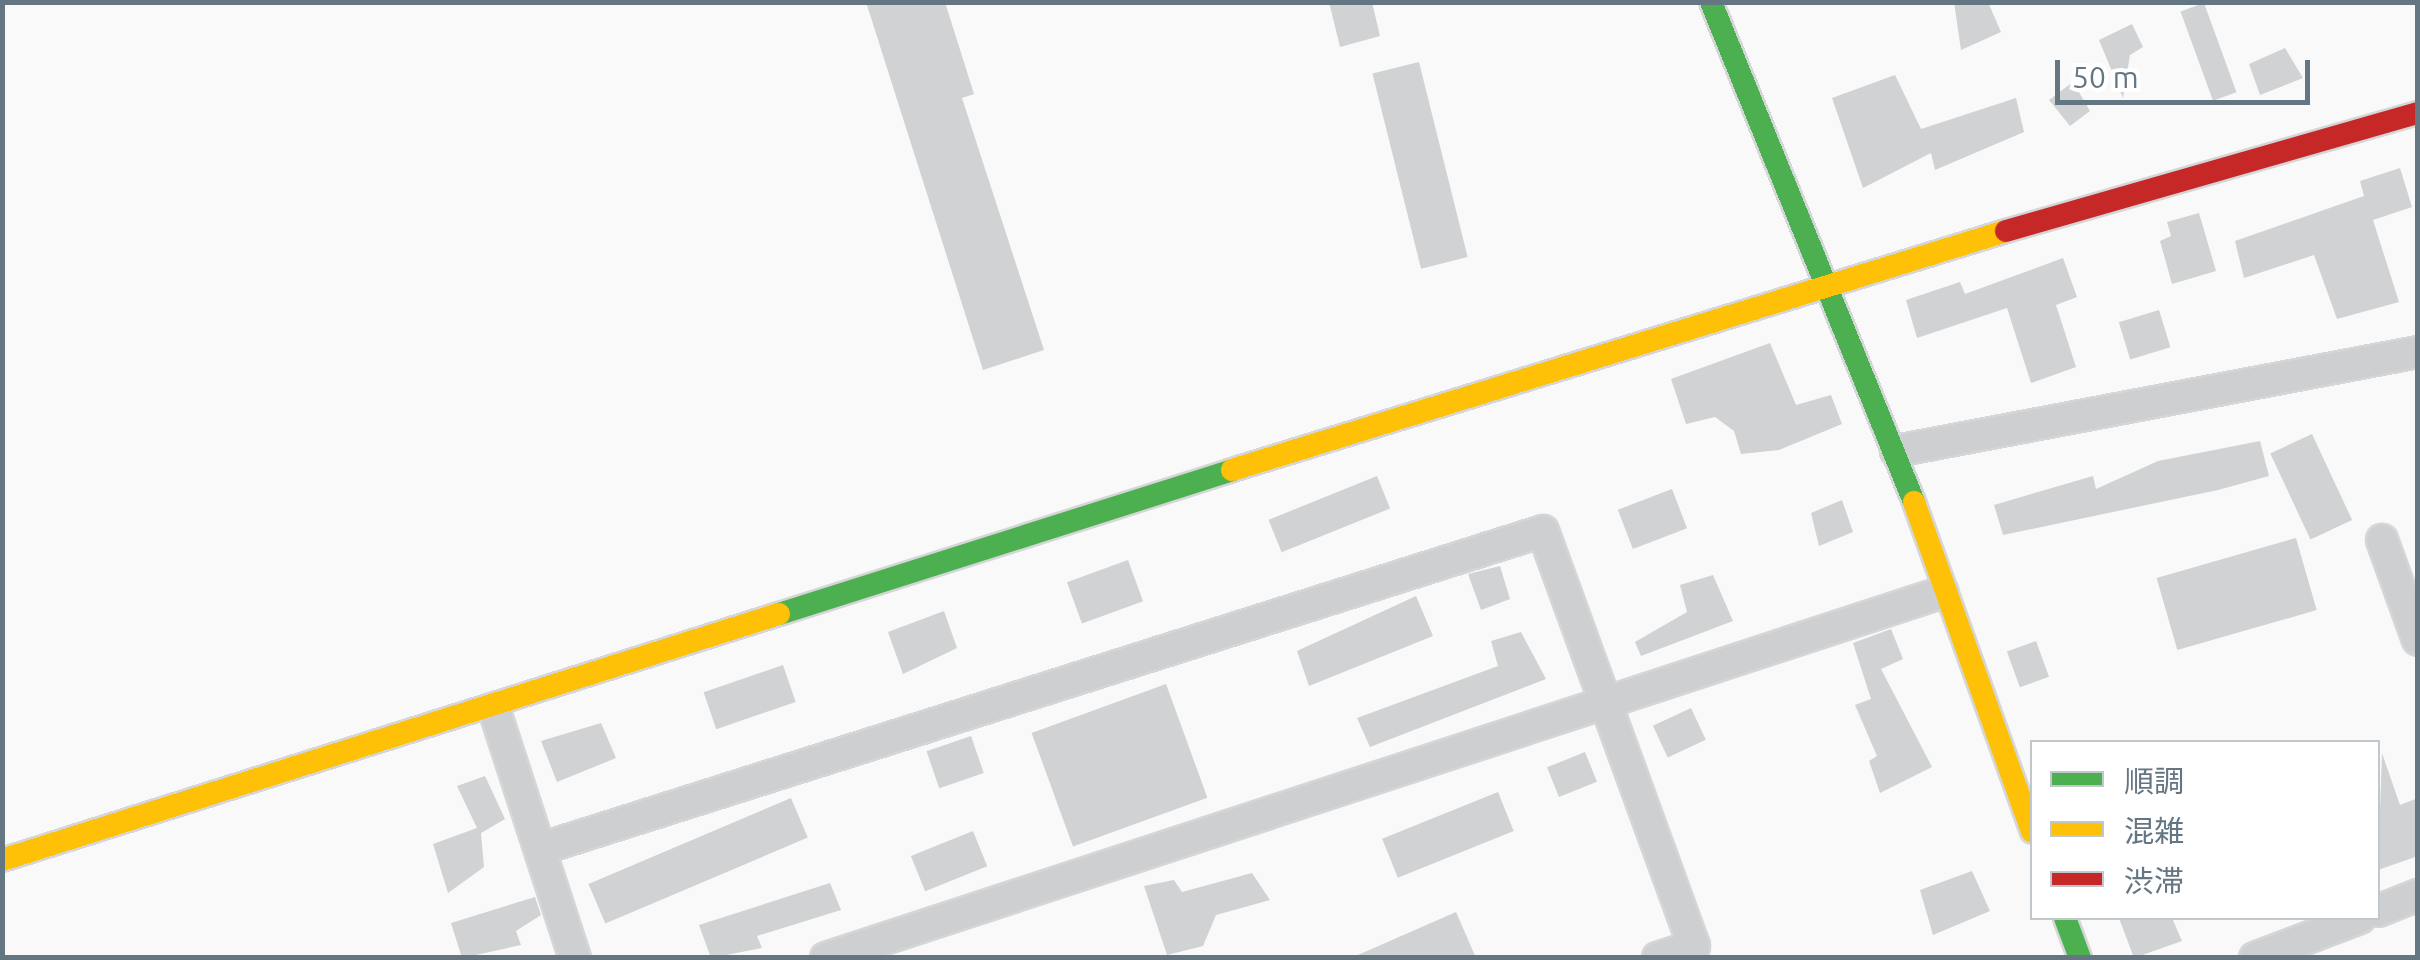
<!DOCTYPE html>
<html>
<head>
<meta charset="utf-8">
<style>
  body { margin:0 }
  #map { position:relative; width:2420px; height:960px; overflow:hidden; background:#f9f9f9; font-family:Ubuntu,"Noto Sans JP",sans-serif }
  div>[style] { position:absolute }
  .building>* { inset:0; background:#d0d2d3; transform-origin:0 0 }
  .roads { filter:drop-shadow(2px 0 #d5d6d7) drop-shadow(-2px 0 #d5d6d7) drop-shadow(0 2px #d5d6d7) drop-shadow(0 -2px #d5d6d7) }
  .street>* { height:30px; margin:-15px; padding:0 15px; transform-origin:15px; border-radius:15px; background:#cecfd0 }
  .fast>* { height:22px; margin:-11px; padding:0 11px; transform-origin:11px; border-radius:11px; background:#4caf50 }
  .slow>* { height:22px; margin:-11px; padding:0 11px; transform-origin:11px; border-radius:11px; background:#ffc107 }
  .jam>* { height:22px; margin:-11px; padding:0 11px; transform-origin:11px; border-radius:11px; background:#c62828 }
  span { translate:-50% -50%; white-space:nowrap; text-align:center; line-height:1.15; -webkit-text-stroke:10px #fff; paint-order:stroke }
  .frame { position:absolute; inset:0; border:5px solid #657683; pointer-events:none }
  .legend { position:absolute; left:2030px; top:740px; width:350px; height:180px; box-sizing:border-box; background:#fff; border:2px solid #c1c8cd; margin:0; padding:12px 18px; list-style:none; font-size:30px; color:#657683 }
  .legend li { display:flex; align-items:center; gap:20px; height:50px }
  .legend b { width:50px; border:2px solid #c1c8cd }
  .scale { position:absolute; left:2055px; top:60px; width:255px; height:45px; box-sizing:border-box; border:5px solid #657683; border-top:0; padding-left:12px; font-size:30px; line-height:35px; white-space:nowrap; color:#657683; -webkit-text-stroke:8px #fff; paint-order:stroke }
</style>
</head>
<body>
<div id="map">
  <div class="building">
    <div style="clip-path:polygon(866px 2px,945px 2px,974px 94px,962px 98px,1044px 350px,983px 370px)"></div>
    <div style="clip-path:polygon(1329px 2px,1372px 2px,1380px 36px,1340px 47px)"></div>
    <div style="clip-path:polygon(1954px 2px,1988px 2px,2001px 32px,1961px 50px)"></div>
    <div style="left:2204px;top:3px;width:95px;height:25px;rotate:70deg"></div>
    <div style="clip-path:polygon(2132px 24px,2143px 47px,2130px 55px,2123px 98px,2099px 40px)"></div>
    <div style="clip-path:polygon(2285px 48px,2303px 78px,2260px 95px,2249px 64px)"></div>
    <div style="left:1419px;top:62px;width:201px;height:48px;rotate:76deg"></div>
    <div style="clip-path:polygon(1895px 75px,1921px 129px,2016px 98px,2024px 132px,1935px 170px,1931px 153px,1863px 188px,1832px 98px)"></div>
    <div style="clip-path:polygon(2073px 82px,2090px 111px,2070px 126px,2049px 100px)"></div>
    <div style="clip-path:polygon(2400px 168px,2412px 207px,2373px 220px,2399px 302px,2337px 319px,2314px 255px,2244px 278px,2235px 241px,2364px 196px,2360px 181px)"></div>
    <div style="clip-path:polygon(2199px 213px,2216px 271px,2172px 284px,2160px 241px,2171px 236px,2167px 222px)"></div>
    <div style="clip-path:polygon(2063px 258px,2077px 297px,2056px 305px,2076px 367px,2031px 383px,2007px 308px,1917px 338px,1906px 300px,1960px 282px,1965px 294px)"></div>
    <div style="left:2159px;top:310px;width:39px;height:42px;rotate:73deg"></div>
    <div style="clip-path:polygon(1770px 343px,1796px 405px,1831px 395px,1842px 424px,1779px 450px,1741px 454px,1734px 431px,1715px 417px,1686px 424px,1671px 379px)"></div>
    <div style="left:2312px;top:434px;width:95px;height:46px;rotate:65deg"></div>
    <div style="clip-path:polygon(2260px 441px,2269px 476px,2218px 490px,2003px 535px,1994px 505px,2093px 476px,2096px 489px,2158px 461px)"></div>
    <div style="left:1377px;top:476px;width:35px;height:117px;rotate:68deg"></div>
    <div style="left:1672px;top:489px;width:42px;height:58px;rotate:69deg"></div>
    <div style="clip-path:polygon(1842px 500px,1853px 532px,1819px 546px,1811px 513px)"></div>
    <div style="left:2296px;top:538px;width:75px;height:145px;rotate:74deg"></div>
    <div style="left:1128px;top:560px;width:44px;height:65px;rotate:70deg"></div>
    <div style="clip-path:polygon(1500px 566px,1510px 599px,1481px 610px,1468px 574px)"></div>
    <div style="clip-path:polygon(1713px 575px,1733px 621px,1641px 656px,1635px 642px,1687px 612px,1680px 585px)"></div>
    <div style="clip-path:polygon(1416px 596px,1433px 636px,1309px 686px,1297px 651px)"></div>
    <div style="clip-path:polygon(944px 611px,957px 648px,903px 674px,888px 632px)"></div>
    <div style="clip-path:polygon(1891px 629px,1903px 659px,1881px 669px,1932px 767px,1880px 793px,1869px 761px,1877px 756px,1855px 705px,1871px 699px,1853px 643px)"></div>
    <div style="clip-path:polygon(1521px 632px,1546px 679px,1370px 747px,1357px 718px,1498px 666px,1491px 641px)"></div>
    <div style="left:2036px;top:641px;width:38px;height:31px;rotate:70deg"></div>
    <div style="left:783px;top:665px;width:39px;height:84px;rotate:71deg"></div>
    <div style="left:1166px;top:684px;width:121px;height:143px;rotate:70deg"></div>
    <div style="left:1691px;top:708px;width:35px;height:42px;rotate:65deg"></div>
    <div style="clip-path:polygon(601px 723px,616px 758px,557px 782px,541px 741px)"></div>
    <div style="left:971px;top:736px;width:39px;height:47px;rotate:71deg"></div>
    <div style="left:1585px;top:752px;width:32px;height:41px;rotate:68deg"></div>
    <div style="clip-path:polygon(2382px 753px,2400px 805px,2418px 798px,2418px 856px,2378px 870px)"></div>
    <div style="clip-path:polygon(485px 776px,505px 819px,481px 833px,484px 867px,448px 893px,433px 844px,477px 828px,457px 786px)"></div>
    <div style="left:1498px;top:792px;width:42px;height:125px;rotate:68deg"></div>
    <div style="left:791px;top:798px;width:43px;height:220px;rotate:67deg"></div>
    <div style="left:973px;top:831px;width:38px;height:67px;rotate:68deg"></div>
    <div style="clip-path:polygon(1972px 871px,1990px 911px,1933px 935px,1920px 890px)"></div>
    <div style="clip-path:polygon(1252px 873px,1270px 900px,1216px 915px,1203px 946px,1167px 955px,1144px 886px,1174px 880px,1182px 892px)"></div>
    <div style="clip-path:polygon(830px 883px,841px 910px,757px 936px,762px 948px,711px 958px,699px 925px)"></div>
    <div style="clip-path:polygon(535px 897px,541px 915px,516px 931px,521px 945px,462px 958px,451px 923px)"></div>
    <div style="clip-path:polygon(1456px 912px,1476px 958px,1351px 958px)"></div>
    <div style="clip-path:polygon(2119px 918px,2172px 918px,2182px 941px,2134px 958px)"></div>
  </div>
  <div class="roads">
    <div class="street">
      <div style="left:1896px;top:451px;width:531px;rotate:-10.74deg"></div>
      <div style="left:2382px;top:540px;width:106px;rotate:70.2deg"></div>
      <div style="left:494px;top:709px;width:262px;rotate:72deg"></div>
      <div style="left:540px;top:849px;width:1052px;rotate:-17.59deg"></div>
      <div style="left:1543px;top:531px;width:442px;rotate:70deg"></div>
      <div style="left:1694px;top:946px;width:38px;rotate:162deg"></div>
      <div style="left:2378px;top:911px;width:43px;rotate:-21.8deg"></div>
      <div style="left:826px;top:958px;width:1175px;rotate:-18.14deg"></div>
      <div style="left:2255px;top:958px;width:112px;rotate:-20.9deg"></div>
    </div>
    <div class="fast">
      <div style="left:1711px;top:2px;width:540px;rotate:67.9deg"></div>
      <div style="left:779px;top:614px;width:475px;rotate:-17.6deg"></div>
      <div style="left:2065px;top:918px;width:43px;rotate:69.4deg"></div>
    </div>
    <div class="slow">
      <div style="left:1232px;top:470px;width:810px;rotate:-17.16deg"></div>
      <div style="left:1914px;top:502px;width:350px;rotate:70.3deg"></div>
      <div style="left:2px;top:860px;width:815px;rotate:-17.57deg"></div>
    </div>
    <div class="jam">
      <div style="left:2006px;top:231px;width:429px;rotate:-16deg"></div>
    </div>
  </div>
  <div class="frame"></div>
  <ul class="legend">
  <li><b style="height:12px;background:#4caf50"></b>順調</li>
  <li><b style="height:12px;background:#ffc107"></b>混雑</li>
  <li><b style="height:12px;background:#c62828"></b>渋滞</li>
  </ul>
  <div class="scale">50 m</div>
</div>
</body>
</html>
